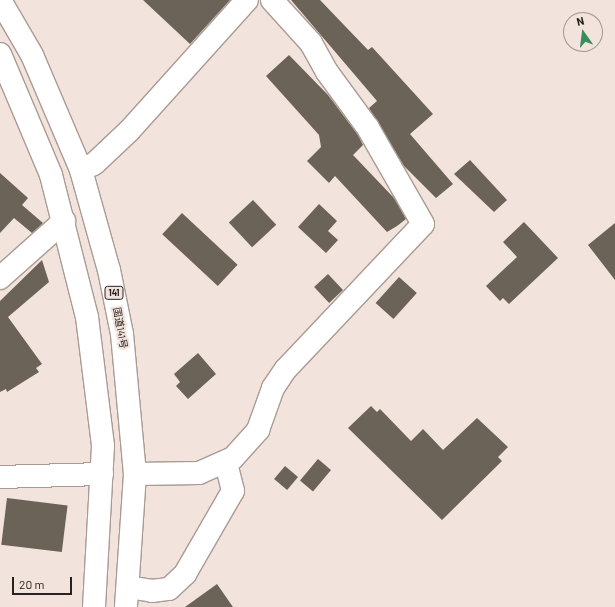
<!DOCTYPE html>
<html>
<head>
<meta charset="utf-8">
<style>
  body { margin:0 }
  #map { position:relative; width:615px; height:607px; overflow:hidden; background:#f2e4dc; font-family:Barlow,"Noto Sans JP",sans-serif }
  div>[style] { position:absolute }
  .building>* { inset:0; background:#6b6258; transform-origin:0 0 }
  .roads { filter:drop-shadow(1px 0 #a99b94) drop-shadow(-1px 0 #a99b94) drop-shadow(0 1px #a99b94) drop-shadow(0 -1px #a99b94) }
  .minor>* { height:22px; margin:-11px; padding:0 11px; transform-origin:11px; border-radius:11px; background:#fff }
  .highway>* { height:22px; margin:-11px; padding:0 11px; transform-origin:11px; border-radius:11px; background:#fff }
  span { translate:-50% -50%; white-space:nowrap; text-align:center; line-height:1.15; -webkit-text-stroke:4px #f2e4dc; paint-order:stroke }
  .shield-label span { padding:1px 3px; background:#f2e4dc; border:1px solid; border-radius:3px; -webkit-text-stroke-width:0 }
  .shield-label { font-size:9px; color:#28221f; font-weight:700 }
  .street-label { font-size:10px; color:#28221f }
  .north { position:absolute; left:563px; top:12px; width:40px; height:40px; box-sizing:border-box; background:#f2e4dc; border:1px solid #a19690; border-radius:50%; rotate:346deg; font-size:11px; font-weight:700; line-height:16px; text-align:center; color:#28221f }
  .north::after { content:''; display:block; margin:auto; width:14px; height:18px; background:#3b8c5d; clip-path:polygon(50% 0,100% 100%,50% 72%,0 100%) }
  .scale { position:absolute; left:12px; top:577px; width:60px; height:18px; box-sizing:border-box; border:2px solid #28221f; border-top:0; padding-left:5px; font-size:12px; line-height:14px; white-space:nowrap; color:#28221f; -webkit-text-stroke:3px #f2e4dc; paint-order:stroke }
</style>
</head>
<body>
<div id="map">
  <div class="building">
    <div style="clip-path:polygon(143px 0,230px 0,190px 44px)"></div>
    <div style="clip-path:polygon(291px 0,320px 0,368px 50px,372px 47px,433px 114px,410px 134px,453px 184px,436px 198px,404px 166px,369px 108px,377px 101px)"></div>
    <div style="clip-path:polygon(289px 55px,328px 95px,358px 135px,363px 145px,353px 155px,394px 198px,406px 219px,397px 226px,387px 232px,335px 176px,329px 183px,307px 161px,321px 147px,319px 135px,266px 76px)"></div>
    <div style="clip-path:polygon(470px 160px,507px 200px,494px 212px,454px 174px)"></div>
    <div style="clip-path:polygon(0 173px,28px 198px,22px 205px,43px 223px,32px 233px,14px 218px,0 233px)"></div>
    <div style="left:253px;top:200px;width:34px;height:33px;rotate:47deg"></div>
    <div style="clip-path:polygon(319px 204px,337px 221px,328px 231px,338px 240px,326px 253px,298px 227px)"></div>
    <div style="left:182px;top:213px;width:76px;height:29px;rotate:43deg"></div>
    <div style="clip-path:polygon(524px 222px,558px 258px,509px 304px,503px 298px,500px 301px,486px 286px,517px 257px,503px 242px)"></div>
    <div style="clip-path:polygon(615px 223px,615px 280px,588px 245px)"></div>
    <div style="clip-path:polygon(42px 260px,49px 282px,8px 317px,42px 364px,36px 368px,39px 372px,7px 392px,6px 389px,0 392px,0 301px)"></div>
    <div style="left:328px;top:274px;width:22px;height:19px;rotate:47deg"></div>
    <div style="left:399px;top:277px;width:24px;height:35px;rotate:42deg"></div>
    <div style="clip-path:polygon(198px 353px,216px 374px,188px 399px,176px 386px,180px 382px,174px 374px)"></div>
    <div style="clip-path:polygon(371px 406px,377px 412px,380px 409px,411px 441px,423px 429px,443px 450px,477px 418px,508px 447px,498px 457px,502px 461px,442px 520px,348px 428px)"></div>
    <div style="left:318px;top:459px;width:17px;height:28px;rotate:40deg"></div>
    <div style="left:285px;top:466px;width:17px;height:17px;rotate:40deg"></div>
    <div style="left:7px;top:498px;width:61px;height:47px;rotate:7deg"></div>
    <div style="clip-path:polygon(217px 584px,233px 607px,185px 607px)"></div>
  </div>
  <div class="roads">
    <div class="minor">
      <div style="left:81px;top:170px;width:14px;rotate:-25deg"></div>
      <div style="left:94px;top:164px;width:48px;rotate:-43.3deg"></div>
      <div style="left:129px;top:131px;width:176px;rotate:-48deg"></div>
      <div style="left:0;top:278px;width:86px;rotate:-41.7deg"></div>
      <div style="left:135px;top:474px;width:64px;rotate:-0.9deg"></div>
      <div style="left:199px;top:473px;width:37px;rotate:-24deg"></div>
      <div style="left:233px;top:458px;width:38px;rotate:-48deg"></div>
      <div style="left:258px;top:430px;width:45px;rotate:-70.3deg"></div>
      <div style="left:273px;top:388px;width:23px;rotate:-56deg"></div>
      <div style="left:286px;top:369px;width:199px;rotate:-46.6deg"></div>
      <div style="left:423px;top:224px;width:111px;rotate:-119.8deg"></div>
      <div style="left:368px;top:128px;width:69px;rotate:-126.2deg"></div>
      <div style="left:327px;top:72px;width:33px;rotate:-119deg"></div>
      <div style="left:311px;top:43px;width:58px;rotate:-132.2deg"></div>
      <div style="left:0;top:477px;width:102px;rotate:-1.7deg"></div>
      <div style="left:128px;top:587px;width:24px;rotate:9deg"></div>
      <div style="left:152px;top:591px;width:17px;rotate:-7deg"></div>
      <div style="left:169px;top:589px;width:22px;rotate:-43deg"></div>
      <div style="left:185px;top:574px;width:96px;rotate:-60deg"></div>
      <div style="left:233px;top:491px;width:29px;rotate:-104deg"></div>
    </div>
    <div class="highway">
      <div style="left:0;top:0;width:64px;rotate:59.8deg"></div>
      <div style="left:32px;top:55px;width:125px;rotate:66.9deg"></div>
      <div style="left:81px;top:170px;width:104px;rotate:74.4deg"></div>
      <div style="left:109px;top:270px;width:65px;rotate:78.5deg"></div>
      <div style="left:122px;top:334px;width:141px;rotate:84.7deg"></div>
      <div style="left:135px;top:474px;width:133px;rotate:93.9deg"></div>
      <div style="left:0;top:54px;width:131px;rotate:67.1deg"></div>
      <div style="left:51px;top:175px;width:146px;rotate:75.8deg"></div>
      <div style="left:87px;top:317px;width:130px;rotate:82.9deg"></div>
      <div style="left:103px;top:446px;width:161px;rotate:93.2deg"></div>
    </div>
  </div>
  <div class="shield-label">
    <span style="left:114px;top:293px">141</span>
  </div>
  <div class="street-label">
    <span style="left:120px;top:328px;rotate:80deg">国道141号</span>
  </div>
  <div class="north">N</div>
  <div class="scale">20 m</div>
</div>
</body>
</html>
